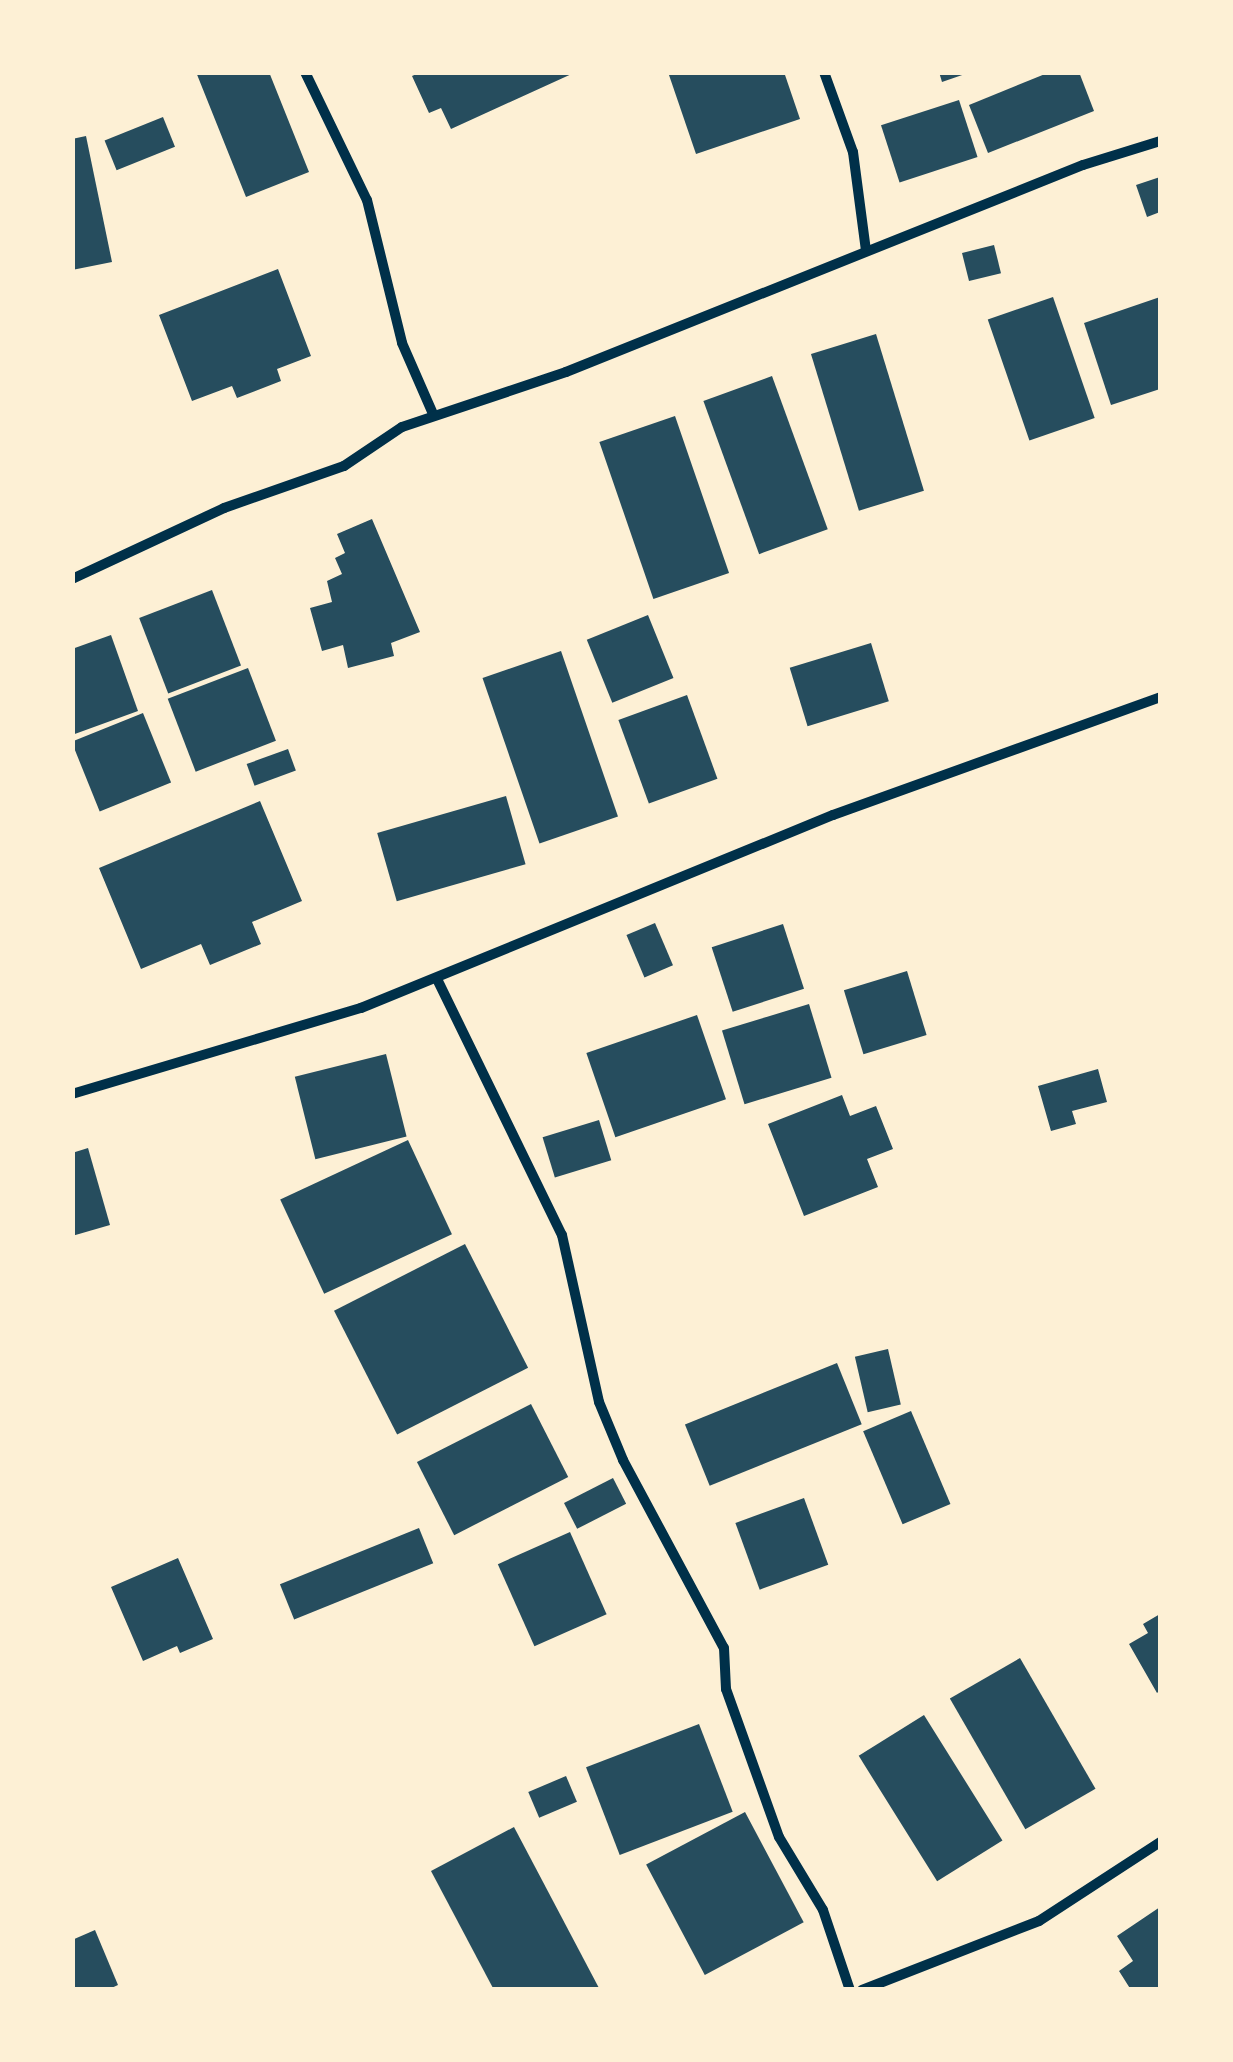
<!DOCTYPE html>
<html>
<head>
<meta charset="utf-8">
<style>
  body { margin:0 }
  #map { position:relative; width:1233px; height:2062px; overflow:hidden; background:#fdf0d5; font-family:"Alegreya Sans",sans-serif }
  div>[style] { position:absolute }
  .building>* { inset:0; background:#264d5e; transform-origin:0 0 }
  .minor>* { height:10px; margin:-5px; padding:0 5px; transform-origin:5px; border-radius:5px; background:#003049 }
  span { translate:-50% -50%; white-space:nowrap; text-align:center; line-height:1.15; -webkit-text-stroke:8px #fdf0d5; paint-order:stroke }
  .frame { position:absolute; inset:0; border:75px solid #fdf0d5; pointer-events:none }
</style>
</head>
<body>
<div id="map">
  <div class="building">
    <div style="clip-path:polygon(196px 72px,269px 72px,309px 172px,246px 197px)"></div>
    <div style="clip-path:polygon(421px 72px,576px 72px,451px 129px,441px 108px,429px 113px,412px 76px)"></div>
    <div style="clip-path:polygon(676px 72px,784px 72px,800px 119px,696px 154px,669px 75px)"></div>
    <div style="clip-path:polygon(939px 72px,968px 72px,968px 73px,942px 82px)"></div>
    <div style="clip-path:polygon(1050px 72px,1079px 72px,1094px 111px,988px 153px,969px 105px)"></div>
    <div style="left:959px;top:100px;width:60px;height:82px;rotate:72deg"></div>
    <div style="left:163px;top:117px;width:32px;height:63px;rotate:68deg"></div>
    <div style="clip-path:polygon(86px 136px,112px 262px,72px 270px,72px 139px)"></div>
    <div style="clip-path:polygon(1160px 177px,1160px 212px,1147px 217px,1136px 185px)"></div>
    <div style="left:994px;top:245px;width:29px;height:33px;rotate:76deg"></div>
    <div style="clip-path:polygon(278px 269px,311px 356px,277px 369px,281px 381px,237px 398px,232px 386px,192px 401px,159px 315px)"></div>
    <div style="left:1053px;top:297px;width:128px;height:69px;rotate:71deg"></div>
    <div style="clip-path:polygon(1160px 297px,1160px 389px,1111px 405px,1084px 323px)"></div>
    <div style="left:876px;top:334px;width:164px;height:68px;rotate:73deg"></div>
    <div style="left:772px;top:376px;width:163px;height:73px;rotate:70deg"></div>
    <div style="left:675px;top:416px;width:166px;height:80px;rotate:71deg"></div>
    <div style="clip-path:polygon(372px 519px,420px 632px,391px 643px,394px 656px,348px 668px,343px 645px,322px 651px,310px 608px,332px 602px,327px 581px,342px 574px,335px 558px,345px 553px,337px 534px)"></div>
    <div style="left:212px;top:590px;width:81px;height:78px;rotate:69deg"></div>
    <div style="left:648px;top:615px;width:68px;height:66px;rotate:68deg"></div>
    <div style="clip-path:polygon(111px 635px,138px 711px,72px 735px,72px 649px)"></div>
    <div style="left:871px;top:643px;width:61px;height:85px;rotate:73deg"></div>
    <div style="left:561px;top:651px;width:175px;height:83px;rotate:71deg"></div>
    <div style="left:248px;top:668px;width:78px;height:86px;rotate:69deg"></div>
    <div style="left:687px;top:695px;width:89px;height:73px;rotate:70deg"></div>
    <div style="left:143px;top:713px;width:75px;height:77px;rotate:68deg"></div>
    <div style="left:288px;top:749px;width:23px;height:44px;rotate:70deg"></div>
    <div style="left:506px;top:796px;width:71px;height:134px;rotate:74deg"></div>
    <div style="clip-path:polygon(260px 801px,302px 901px,252px 922px,261px 944px,210px 965px,201px 944px,141px 969px,99px 868px)"></div>
    <div style="left:655px;top:923px;width:46px;height:31px;rotate:67deg"></div>
    <div style="left:783px;top:924px;width:68px;height:75px;rotate:72deg"></div>
    <div style="left:907px;top:971px;width:67px;height:66px;rotate:73deg"></div>
    <div style="left:809px;top:1004px;width:77px;height:91px;rotate:73deg"></div>
    <div style="left:697px;top:1015px;width:89px;height:117px;rotate:71deg"></div>
    <div style="left:386px;top:1054px;width:85px;height:94px;rotate:76deg"></div>
    <div style="clip-path:polygon(1098px 1069px,1107px 1102px,1072px 1111px,1076px 1124px,1051px 1131px,1038px 1086px)"></div>
    <div style="clip-path:polygon(842px 1095px,850px 1116px,876px 1106px,893px 1149px,867px 1159px,878px 1187px,804px 1216px,768px 1124px)"></div>
    <div style="left:599px;top:1120px;width:42px;height:59px;rotate:73deg"></div>
    <div style="left:408px;top:1140px;width:104px;height:141px;rotate:65deg"></div>
    <div style="clip-path:polygon(88px 1148px,110px 1225px,72px 1236px,72px 1153px)"></div>
    <div style="left:465px;top:1244px;width:139px;height:147px;rotate:63deg"></div>
    <div style="left:888px;top:1349px;width:57px;height:34px;rotate:77deg"></div>
    <div style="left:837px;top:1363px;width:66px;height:164px;rotate:68deg"></div>
    <div style="left:531px;top:1404px;width:82px;height:128px;rotate:63deg"></div>
    <div style="left:911px;top:1411px;width:101px;height:52px;rotate:67deg"></div>
    <div style="left:613px;top:1478px;width:29px;height:55px;rotate:63deg"></div>
    <div style="left:804px;top:1498px;width:71px;height:73px;rotate:70deg"></div>
    <div style="left:419px;top:1528px;width:38px;height:150px;rotate:68deg"></div>
    <div style="left:570px;top:1532px;width:90px;height:79px;rotate:66deg"></div>
    <div style="clip-path:polygon(178px 1558px,213px 1639px,180px 1653px,177px 1646px,143px 1661px,111px 1587px)"></div>
    <div style="clip-path:polygon(1160px 1614px,1160px 1690px,1157px 1693px,1129px 1644px,1148px 1633px,1143px 1624px)"></div>
    <div style="left:1020px;top:1658px;width:151px;height:81px;rotate:60deg"></div>
    <div style="left:924px;top:1715px;width:148px;height:77px;rotate:58deg"></div>
    <div style="left:699px;top:1724px;width:94px;height:121px;rotate:69deg"></div>
    <div style="left:566px;top:1776px;width:28px;height:41px;rotate:67deg"></div>
    <div style="left:745px;top:1812px;width:125px;height:112px;rotate:62deg"></div>
    <div style="clip-path:polygon(514px 1827px,600px 1990px,494px 1990px,431px 1871px)"></div>
    <div style="clip-path:polygon(1160px 1907px,1160px 1990px,1131px 1990px,1119px 1971px,1133px 1961px,1117px 1936px)"></div>
    <div style="clip-path:polygon(95px 1930px,118px 1985px,107px 1990px,72px 1990px,72px 1940px)"></div>
  </div>
  <div class="minor">
    <div style="left:305px;top:72px;width:142px;rotate:64.2deg"></div>
    <div style="left:367px;top:200px;width:147px;rotate:76.2deg"></div>
    <div style="left:402px;top:343px;width:77px;rotate:66.4deg"></div>
    <div style="left:824px;top:72px;width:85px;rotate:70.1deg"></div>
    <div style="left:853px;top:152px;width:100px;rotate:82.5deg"></div>
    <div style="left:72px;top:579px;width:168px;rotate:-25deg"></div>
    <div style="left:224px;top:508px;width:127px;rotate:-19.3deg"></div>
    <div style="left:344px;top:466px;width:70px;rotate:-33.9deg"></div>
    <div style="left:402px;top:427px;width:173px;rotate:-18.5deg"></div>
    <div style="left:566px;top:372px;width:557px;rotate:-21.82deg"></div>
    <div style="left:1083px;top:165px;width:81px;rotate:-17.3deg"></div>
    <div style="left:437px;top:979px;width:285px;rotate:64deg"></div>
    <div style="left:562px;top:1235px;width:171px;rotate:77.5deg"></div>
    <div style="left:599px;top:1402px;width:63px;rotate:67.5deg"></div>
    <div style="left:623px;top:1460px;width:213px;rotate:61.8deg"></div>
    <div style="left:724px;top:1648px;width:41px;rotate:87.2deg"></div>
    <div style="left:726px;top:1689px;width:157px;rotate:70.3deg"></div>
    <div style="left:779px;top:1837px;width:85px;rotate:58.9deg"></div>
    <div style="left:823px;top:1910px;width:84px;rotate:71.4deg"></div>
    <div style="left:72px;top:1094px;width:302px;rotate:-16.6deg"></div>
    <div style="left:361px;top:1008px;width:510px;rotate:-22.24deg"></div>
    <div style="left:833px;top:815px;width:348px;rotate:-19.8deg"></div>
    <div style="left:862px;top:1990px;width:190px;rotate:-21.3deg"></div>
    <div style="left:1039px;top:1921px;width:145px;rotate:-33.1deg"></div>
  </div>
  <div class="frame"></div>
</div>
</body>
</html>
